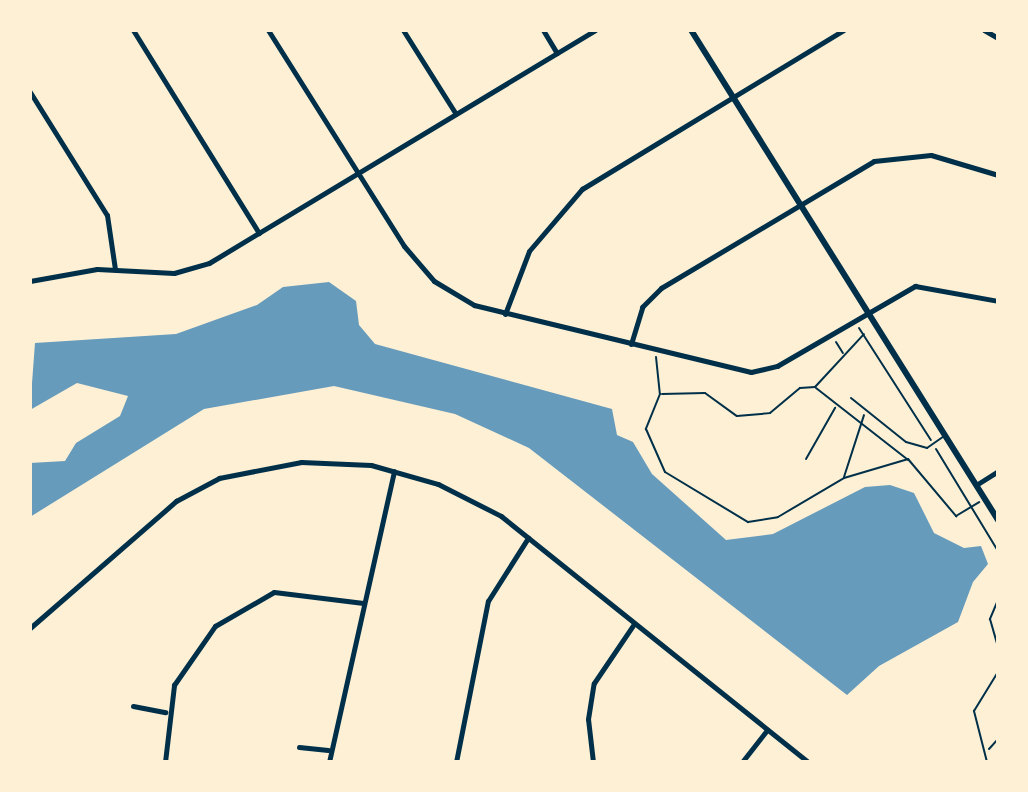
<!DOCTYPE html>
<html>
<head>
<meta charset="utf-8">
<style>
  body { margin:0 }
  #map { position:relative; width:1028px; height:792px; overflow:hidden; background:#fdf0d5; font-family:"DejaVu Sans",sans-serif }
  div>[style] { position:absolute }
  .water>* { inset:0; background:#669bbc }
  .path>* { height:2px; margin:-1px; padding:0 1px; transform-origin:1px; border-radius:1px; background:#003049 }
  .service>* { height:2px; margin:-1px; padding:0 1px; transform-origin:1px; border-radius:1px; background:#003049 }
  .minor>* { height:5px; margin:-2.5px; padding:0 2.5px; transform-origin:2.5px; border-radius:2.5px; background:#003049 }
  .tertiary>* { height:6px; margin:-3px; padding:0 3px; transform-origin:3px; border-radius:3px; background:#003049 }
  span { translate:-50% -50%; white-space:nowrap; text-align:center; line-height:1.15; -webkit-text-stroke:7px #fdf0d5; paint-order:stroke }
  .frame { position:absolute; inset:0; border:32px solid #fdf0d5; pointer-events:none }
</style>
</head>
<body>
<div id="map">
  <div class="water">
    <div style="clip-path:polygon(329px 282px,356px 301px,359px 325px,375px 344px,612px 409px,617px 435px,633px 442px,652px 474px,726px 540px,773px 534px,865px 487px,890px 485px,914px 493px,934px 533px,964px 548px,981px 546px,988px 564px,973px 582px,958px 622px,879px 666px,847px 695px,529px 448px,455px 414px,334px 386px,204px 409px,30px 517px,30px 463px,65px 461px,76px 443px,120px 416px,128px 396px,77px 383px,30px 410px,35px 343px,176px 334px,257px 305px,283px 287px)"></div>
  </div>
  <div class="path">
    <div style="left:859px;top:328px;width:133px;rotate:57.3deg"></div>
    <div style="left:836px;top:342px;width:13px;rotate:58deg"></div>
    <div style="left:656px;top:357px;width:37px;rotate:84deg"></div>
    <div style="left:660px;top:394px;width:38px;rotate:112deg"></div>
    <div style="left:646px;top:429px;width:47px;rotate:66.2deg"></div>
    <div style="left:665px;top:472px;width:97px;rotate:31.1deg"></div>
    <div style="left:748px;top:522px;width:30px;rotate:-9deg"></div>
    <div style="left:778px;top:517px;width:77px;rotate:-30.6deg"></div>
    <div style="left:844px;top:478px;width:67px;rotate:-16.5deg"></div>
    <div style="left:908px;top:459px;width:75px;rotate:49.9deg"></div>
    <div style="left:956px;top:516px;width:27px;rotate:-31deg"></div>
    <div style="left:816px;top:388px;width:117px;rotate:38deg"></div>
    <div style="left:662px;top:394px;width:43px;rotate:-1.3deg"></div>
    <div style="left:705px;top:393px;width:39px;rotate:36deg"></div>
    <div style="left:737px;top:416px;width:33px;rotate:-5deg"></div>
    <div style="left:770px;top:413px;width:39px;rotate:-40deg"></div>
    <div style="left:800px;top:388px;width:15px;rotate:-4deg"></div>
    <div style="left:815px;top:387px;width:72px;rotate:-47.2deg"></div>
    <div style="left:936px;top:449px;width:119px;rotate:58.7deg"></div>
    <div style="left:806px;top:459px;width:59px;rotate:-60.4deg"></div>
    <div style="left:844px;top:477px;width:65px;rotate:-72.1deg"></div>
    <div style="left:998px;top:600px;width:21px;rotate:113deg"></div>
    <div style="left:990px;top:619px;width:29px;rotate:74deg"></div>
    <div style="left:989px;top:749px;width:13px;rotate:-48deg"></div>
    <div style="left:987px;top:762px;width:53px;rotate:-104.3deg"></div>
    <div style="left:974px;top:711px;width:46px;rotate:-58.4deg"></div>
  </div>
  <div class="service">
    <div style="left:851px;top:398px;width:70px;rotate:38.7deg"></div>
    <div style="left:906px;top:442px;width:22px;rotate:16deg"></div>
    <div style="left:927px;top:448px;width:21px;rotate:-35deg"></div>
  </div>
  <div class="minor">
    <div style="left:133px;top:30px;width:239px;rotate:58.2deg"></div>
    <div style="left:268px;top:30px;width:255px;rotate:57.8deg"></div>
    <div style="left:404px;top:246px;width:46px;rotate:49.4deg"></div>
    <div style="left:434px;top:281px;width:47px;rotate:31deg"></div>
    <div style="left:474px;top:305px;width:285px;rotate:13.6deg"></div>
    <div style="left:751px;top:372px;width:27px;rotate:-13deg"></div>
    <div style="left:777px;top:366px;width:160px;rotate:-30.1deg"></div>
    <div style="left:915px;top:286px;width:84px;rotate:10.2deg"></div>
    <div style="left:403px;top:30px;width:99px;rotate:57.8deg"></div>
    <div style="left:543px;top:30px;width:27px;rotate:59deg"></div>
    <div style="left:984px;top:30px;width:16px;rotate:30deg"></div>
    <div style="left:30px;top:92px;width:145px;rotate:58deg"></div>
    <div style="left:107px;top:215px;width:55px;rotate:81.6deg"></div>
    <div style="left:30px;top:281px;width:68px;rotate:-10.2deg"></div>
    <div style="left:97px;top:269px;width:77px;rotate:3deg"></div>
    <div style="left:174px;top:273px;width:36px;rotate:-16deg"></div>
    <div style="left:209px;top:263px;width:451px;rotate:-31.1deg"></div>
    <div style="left:505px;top:314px;width:67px;rotate:-69.1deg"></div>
    <div style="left:529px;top:251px;width:82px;rotate:-49.5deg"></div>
    <div style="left:582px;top:189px;width:306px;rotate:-31.3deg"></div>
    <div style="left:631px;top:344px;width:39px;rotate:-73deg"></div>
    <div style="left:642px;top:307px;width:27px;rotate:-45deg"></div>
    <div style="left:661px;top:288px;width:248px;rotate:-30.8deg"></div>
    <div style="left:874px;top:161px;width:57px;rotate:-6deg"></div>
    <div style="left:931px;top:155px;width:70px;rotate:16.6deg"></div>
    <div style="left:976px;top:485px;width:26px;rotate:-32deg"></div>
    <div style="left:30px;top:628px;width:194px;rotate:-41deg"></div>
    <div style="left:176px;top:501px;width:49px;rotate:-28.1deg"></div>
    <div style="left:219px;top:478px;width:84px;rotate:-11deg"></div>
    <div style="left:301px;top:462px;width:70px;rotate:2.5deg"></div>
    <div style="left:371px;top:465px;width:70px;rotate:15.8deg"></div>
    <div style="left:438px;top:484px;width:71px;rotate:26.9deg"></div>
    <div style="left:501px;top:516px;width:393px;rotate:38.7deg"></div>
    <div style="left:133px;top:706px;width:33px;rotate:11deg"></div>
    <div style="left:299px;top:747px;width:29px;rotate:6deg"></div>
    <div style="left:165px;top:762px;width:78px;rotate:-83.3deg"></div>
    <div style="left:174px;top:685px;width:72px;rotate:-55.2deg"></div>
    <div style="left:215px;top:626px;width:68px;rotate:-30deg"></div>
    <div style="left:274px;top:592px;width:90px;rotate:7deg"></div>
    <div style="left:329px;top:762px;width:298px;rotate:-77.4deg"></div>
    <div style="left:456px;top:762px;width:164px;rotate:-78.8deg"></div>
    <div style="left:488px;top:601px;width:75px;rotate:-57.6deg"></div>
    <div style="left:593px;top:762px;width:43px;rotate:-96.6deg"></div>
    <div style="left:588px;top:719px;width:36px;rotate:-81deg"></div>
    <div style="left:594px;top:683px;width:71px;rotate:-55.9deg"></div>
    <div style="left:742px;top:762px;width:41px;rotate:-52deg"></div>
  </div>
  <div class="tertiary">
    <div style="left:691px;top:30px;width:578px;rotate:57.93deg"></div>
  </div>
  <div class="frame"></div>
</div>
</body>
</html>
